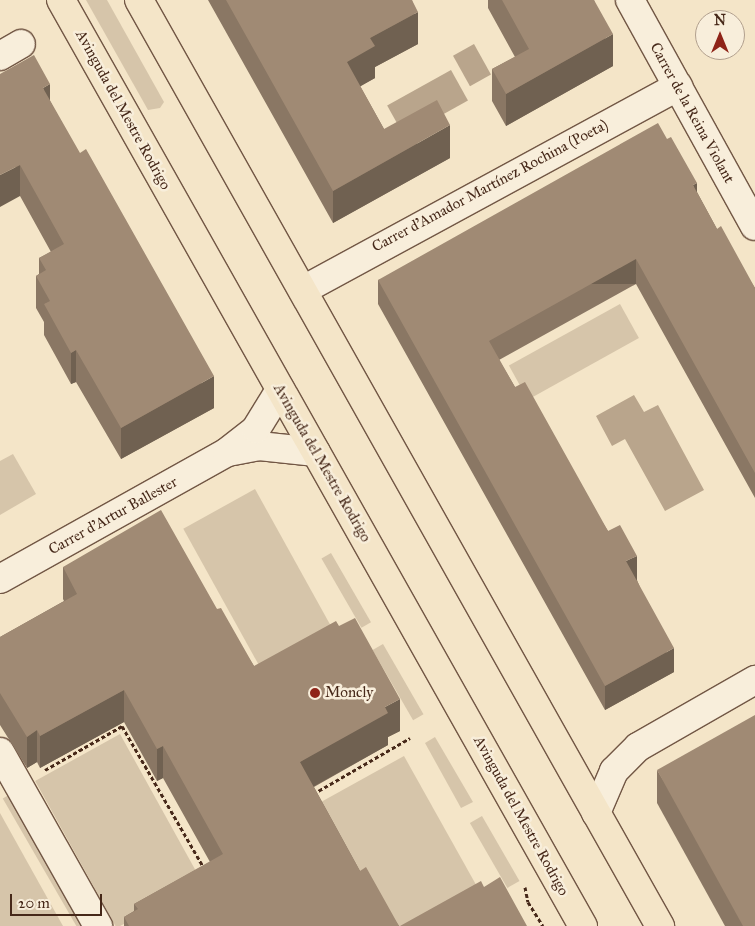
<!DOCTYPE html>
<html>
<head>
<meta charset="utf-8">
<style>
  body { margin:0 }
  #map { position:relative; width:755px; height:926px; overflow:hidden; background:#f4e5c8; font-family:"IM FELL Great Primer",serif }
  div>[style] { position:absolute }
  .green>* { inset:0; background:#d6c5aa; transform-origin:0 0 }
  .water>* { inset:0; background:#b9a58c; transform-origin:0 0 }
  .path>* { height:3px; margin-top:-1.5px; transform-origin:0; background:repeating-linear-gradient(90deg,#462819 0 4px,transparent 0 6.5px) }
  .roads { filter:drop-shadow(1px 0 #725745) drop-shadow(-1px 0 #725745) drop-shadow(0 1px #725745) drop-shadow(0 -1px #725745) }
  .minor>* { height:28px; margin:-14px; padding:0 14px; transform-origin:14px; border-radius:14px; background:#f8eedb }
  .major>* { height:28px; margin:-14px; padding:0 14px; transform-origin:14px; border-radius:14px; background:#f4e5c8 }
  .wall>* { inset:0; background:#8a7764 }
  .shaded-wall>* { inset:0; background:#706151; transform-origin:0 0 }
  .building>* { inset:0; background:#a08a74 }
  .dots>* { width:14px; height:14px; translate:-50% -50%; box-sizing:border-box; border:2px solid #f8eedb; border-radius:50% }
  span { translate:-50% -50%; white-space:nowrap; text-align:center; line-height:1.15; -webkit-text-stroke:5px #f8eedb; paint-order:stroke }
  .street-label { font-size:15px; color:#462819 }
  .poi-label { font-size:15px; color:#462819 }
  .left { translate:0 -50%; text-align:left }
  .north { position:absolute; left:695px; top:10px; width:50px; height:50px; box-sizing:border-box; background:#f8eedb; border:1px solid #b19f8d; border-radius:50%; rotate:0deg; font-size:14px; font-weight:700; line-height:20px; text-align:center; color:#462819 }
  .north::after { content:''; display:block; margin:auto; width:18px; height:22px; background:#8f2418; clip-path:polygon(50% 0,100% 100%,50% 72%,0 100%) }
  .scale { position:absolute; left:10px; top:894px; width:92px; height:22px; box-sizing:border-box; border:2px solid #462819; border-top:0; padding-left:6px; font-size:15px; line-height:18px; white-space:nowrap; color:#462819; -webkit-text-stroke:4px #f8eedb; paint-order:stroke }
</style>
</head>
<body>
<div id="map">
  <div class="green">
    <div style="clip-path:polygon(86px 0,107px 0,164px 102px,160px 108px,148px 110px)"></div>
    <div style="left:620px;top:304px;width:39px;height:127px;rotate:61deg"></div>
    <div style="clip-path:polygon(13px 454px,36px 494px,0 515px,0 461px)"></div>
    <div style="left:255px;top:489px;width:172px;height:82px;rotate:61deg"></div>
    <div style="left:331px;top:553px;width:80px;height:11px;rotate:60deg"></div>
    <div style="left:383px;top:644px;width:81px;height:12px;rotate:60deg"></div>
    <div style="left:120px;top:734px;width:168px;height:97px;rotate:61deg"></div>
    <div style="clip-path:polygon(435px 737px,473px 802px,461px 808px,425px 743px)"></div>
    <div style="clip-path:polygon(404px 756px,484px 899px,435px 926px,390px 926px,321px 802px)"></div>
    <div style="left:14px;top:792px;width:155px;height:13px;rotate:60deg"></div>
    <div style="clip-path:polygon(0 813px,63px 926px,0 926px)"></div>
    <div style="left:482px;top:816px;width:75px;height:14px;rotate:60deg"></div>
  </div>
  <div class="water">
    <div style="left:474px;top:44px;width:35px;height:24px;rotate:61deg"></div>
    <div style="left:451px;top:70px;width:35px;height:73px;rotate:61deg"></div>
    <div style="clip-path:polygon(634px 395px,644px 412px,658px 405px,704px 490px,665px 511px,625px 439px,612px 446px,596px 416px)"></div>
  </div>
  <div class="path">
    <div style="left:45px;top:770px;width:89px;rotate:-29.7deg"></div>
    <div style="left:122px;top:726px;width:164px;rotate:60deg"></div>
    <div style="left:313px;top:794px;width:112px;rotate:-30deg"></div>
    <div style="left:525px;top:887px;width:15px;rotate:79deg"></div>
    <div style="left:528px;top:902px;width:28px;rotate:58deg"></div>
  </div>
  <div class="roads">
    <div class="minor">
      <div style="left:630px;top:0;width:258px;rotate:61.1deg"></div>
      <div style="left:0;top:56px;width:24px;rotate:-30deg"></div>
      <div style="left:303px;top:290px;width:427px;rotate:-28.5deg"></div>
      <div style="left:228px;top:452px;width:32px;rotate:-11deg"></div>
      <div style="left:259px;top:446px;width:57px;rotate:6deg"></div>
      <div style="left:0;top:579px;width:260px;rotate:-29.2deg"></div>
      <div style="left:227px;top:452px;width:37px;rotate:-38deg"></div>
      <div style="left:256px;top:429px;width:46px;rotate:-58.4deg"></div>
      <div style="left:0;top:752px;width:200px;rotate:60.6deg"></div>
      <div style="left:596px;top:813px;width:46px;rotate:-66.8deg"></div>
      <div style="left:614px;top:771px;width:34px;rotate:-45deg"></div>
      <div style="left:638px;top:747px;width:135px;rotate:-29.8deg"></div>
    </div>
    <div class="major">
      <div style="left:61px;top:0;width:1063px;rotate:60.59deg"></div>
      <div style="left:139px;top:0;width:1063px;rotate:60.64deg"></div>
    </div>
  </div>
  <div class="wall">
    <div style="clip-path:polygon(208px 0,412px 0,418px 44px,375px 67px,375px 78px,360px 86px,384px 129px,450px 158px,333px 223px)"></div>
    <div style="clip-path:polygon(488px 0,594px 0,613px 66px,506px 126px,492px 101px,492px 69px,515px 57px,488px 8px)"></div>
    <div style="clip-path:polygon(0 74px,50px 101px,214px 408px,121px 459px,76px 382px,71px 384px,44px 335px,44px 322px,36px 308px,36px 276px,39px 274px,39px 258px,51px 252px,20px 196px)"></div>
    <div style="clip-path:polygon(697px 192px,717px 229px,755px 288px,755px 498px,636px 284px,499px 360px,515px 387px,608px 531px,637px 580px,674px 672px,605px 710px,378px 304px,378px 280px)"></div>
    <div style="clip-path:polygon(63px 567px,217px 609px,254px 666px,400px 731px,388px 737px,388px 745px,314px 787px,360px 871px,399px 926px,124px 926px,124px 917px,134px 911px,134px 904px,210px 862px,163px 778px,157px 781px,124px 722px,40px 768px,37px 762px,27px 768px,0 725px,0 637px,64px 601px,63px 599px)"></div>
    <div style="clip-path:polygon(657px 770px,755px 926px,725px 926px,657px 803px)"></div>
  </div>
  <div class="shaded-wall">
    <div style="clip-path:polygon(418px 12px,418px 44px,375px 67px,375px 78px,347px 94px,347px 62px,370px 38px)"></div>
    <div style="clip-path:polygon(613px 34px,613px 66px,506px 126px,506px 94px)"></div>
    <div style="clip-path:polygon(50px 84px,50px 116px,43px 88px)"></div>
    <div style="clip-path:polygon(450px 125px,450px 158px,333px 223px,333px 191px)"></div>
    <div style="clip-path:polygon(20px 165px,20px 196px,0 207px,0 175px)"></div>
    <div style="clip-path:polygon(697px 183px,697px 207px,693px 185px)"></div>
    <div style="left:636px;top:259px;width:25px;height:168px;rotate:90deg"></div>
    <div style="clip-path:polygon(76px 350px,76px 382px,71px 384px,71px 353px)"></div>
    <div style="clip-path:polygon(214px 376px,214px 408px,121px 459px,121px 428px)"></div>
    <div style="clip-path:polygon(637px 556px,637px 580px,626px 586px,626px 561px)"></div>
    <div style="clip-path:polygon(674px 648px,674px 672px,605px 710px,605px 686px)"></div>
    <div style="clip-path:polygon(124px 690px,124px 722px,40px 768px,40px 736px)"></div>
    <div style="clip-path:polygon(400px 699px,400px 731px,388px 737px,388px 745px,300px 794px,300px 762px,385px 707px)"></div>
    <div style="clip-path:polygon(37px 730px,37px 762px,27px 768px,27px 737px)"></div>
    <div style="clip-path:polygon(163px 746px,163px 778px,157px 781px,157px 749px)"></div>
  </div>
  <div class="building">
    <div style="clip-path:polygon(226px 0,412px 0,418px 12px,370px 38px,375px 46px,347px 62px,384px 129px,437px 100px,450px 125px,333px 191px)"></div>
    <div style="clip-path:polygon(502px 0,594px 0,613px 34px,506px 94px,492px 69px,529px 49px)"></div>
    <div style="clip-path:polygon(34px 55px,50px 84px,43px 88px,80px 153px,86px 149px,214px 376px,121px 428px,76px 350px,71px 353px,44px 304px,50px 301px,36px 276px,46px 270px,39px 258px,64px 244px,20px 165px,0 175px,0 74px)"></div>
    <div style="clip-path:polygon(658px 123px,667px 139px,671px 137px,697px 183px,693px 185px,717px 229px,721px 226px,755px 288px,755px 473px,636px 259px,489px 341px,515px 387px,525px 382px,608px 531px,620px 525px,637px 556px,626px 561px,674px 648px,605px 686px,378px 280px)"></div>
    <div style="clip-path:polygon(161px 510px,217px 609px,221px 608px,254px 666px,336px 621px,339px 626px,355px 618px,400px 699px,385px 707px,388px 713px,300px 762px,360px 871px,366px 867px,399px 926px,129px 926px,124px 917px,138px 909px,134px 904px,223px 854px,163px 746px,157px 749px,124px 690px,40px 736px,37px 730px,27px 737px,0 693px,0 637px,77px 594px,63px 567px)"></div>
    <div style="clip-path:polygon(755px 715px,755px 926px,743px 926px,657px 770px)"></div>
    <div style="clip-path:polygon(500px 877px,527px 926px,400px 926px,481px 881px,484px 887px)"></div>
  </div>
  <div class="dots">
    <div style="left:315px;top:693px;background:#8f2418"></div>
  </div>
  <div class="street-label">
    <span style="left:123px;top:110px;rotate:61deg">Avinguda del Mestre Rodrigo</span>
    <span style="left:692px;top:113px;rotate:61deg">Carrer de la Reina Violant</span>
    <span style="left:490px;top:186px;rotate:-28deg">Carrer d'Amador Martínez Rochina (Poeta)</span>
    <span style="left:322px;top:463px;rotate:60deg">Avinguda del Mestre Rodrigo</span>
    <span style="left:113px;top:516px;rotate:-29deg">Carrer d'Artur Ballester</span>
    <span style="left:521px;top:816px;rotate:61deg">Avinguda del Mestre Rodrigo</span>
  </div>
  <div class="poi-label">
    <span class="left" style="left:325px;top:693px">Moncly</span>
  </div>
  <div class="north">N</div>
  <div class="scale">20 m</div>
</div>
</body>
</html>
